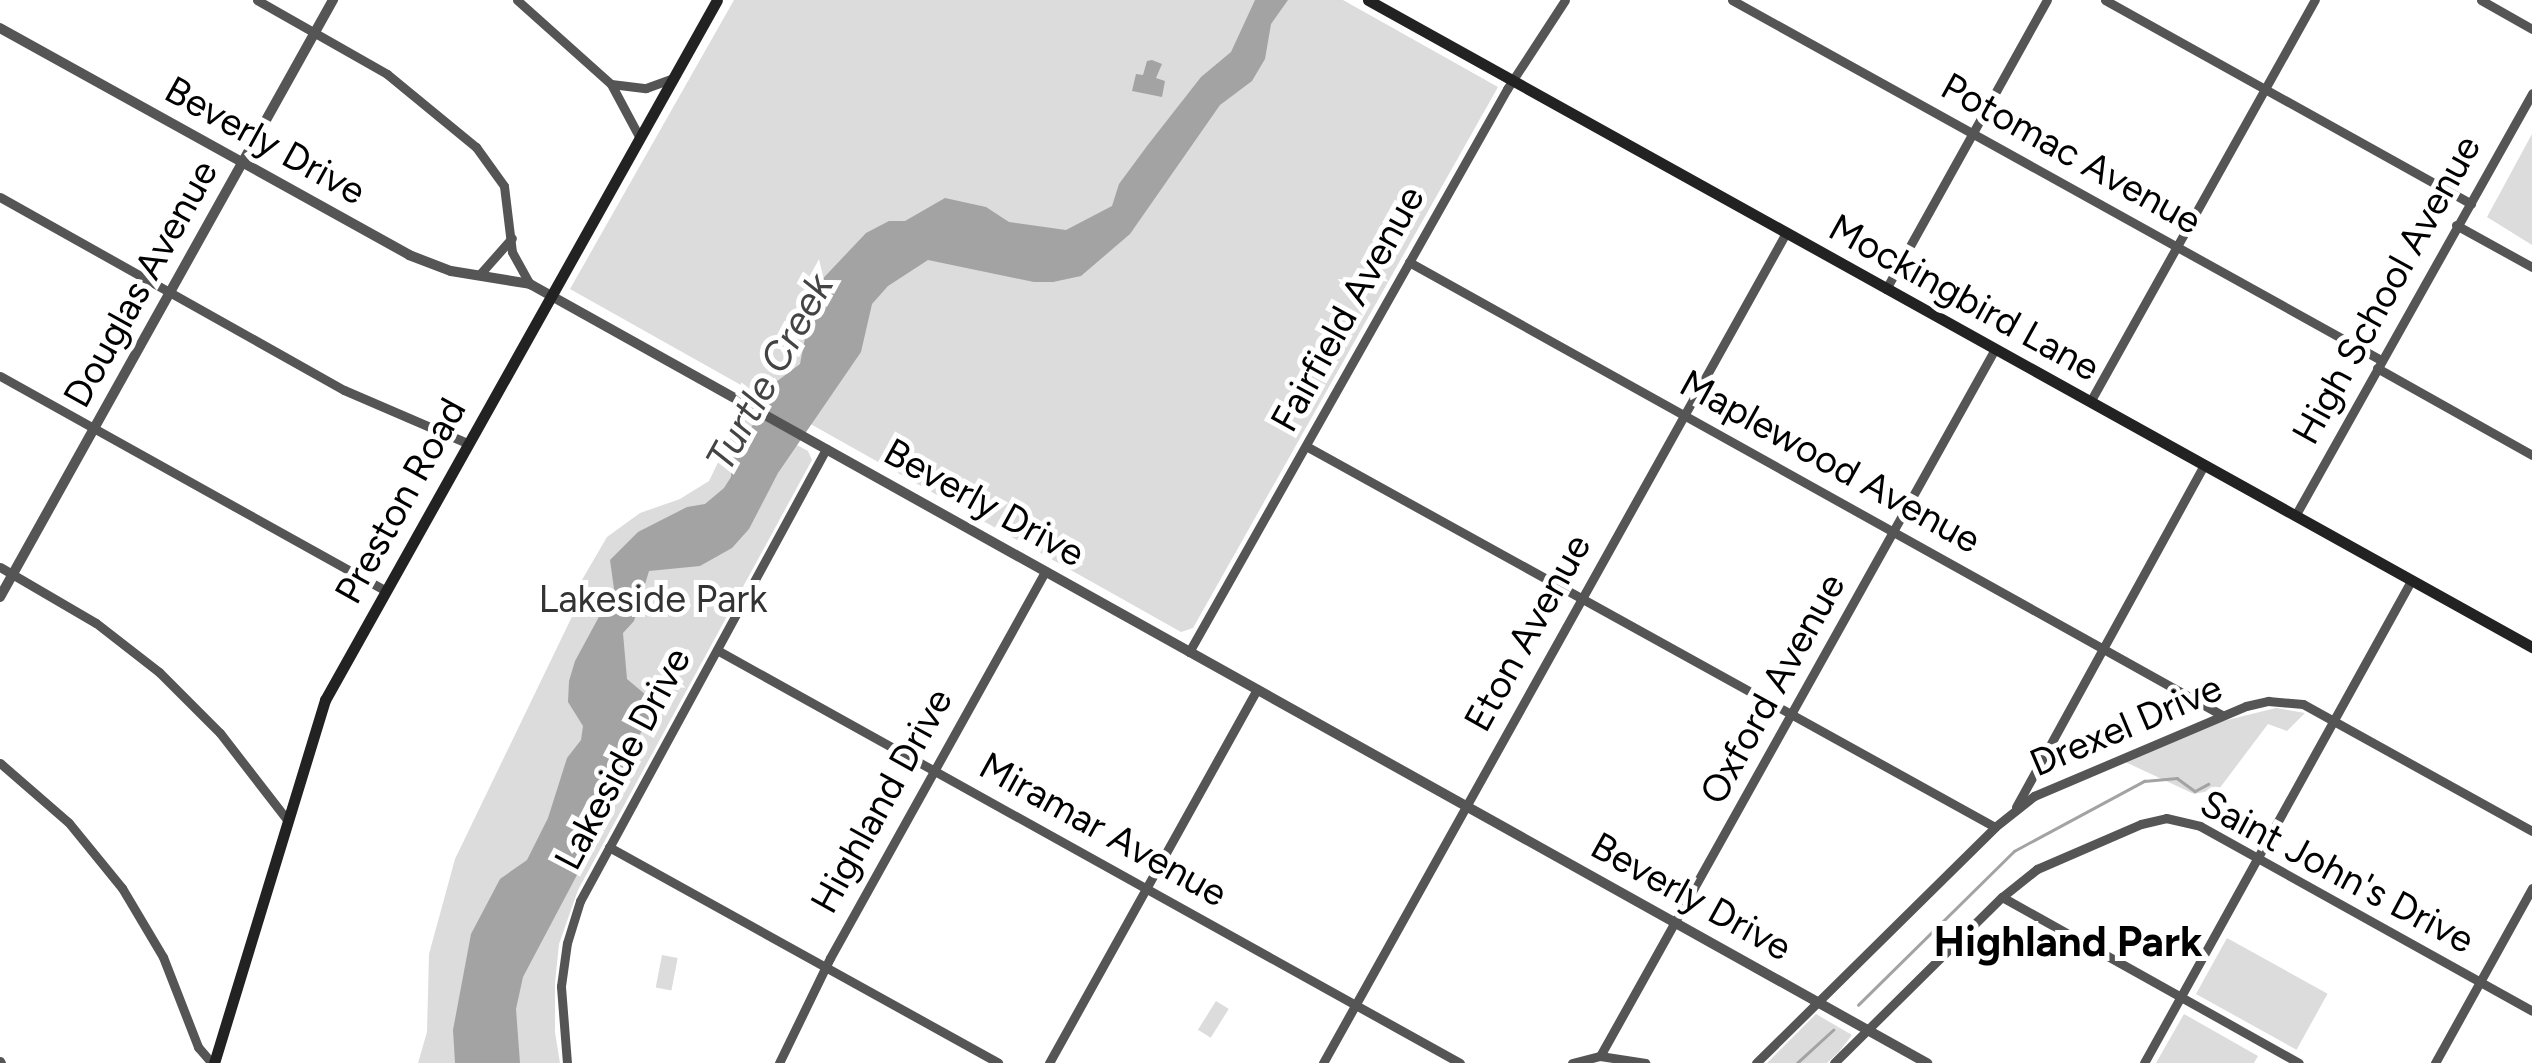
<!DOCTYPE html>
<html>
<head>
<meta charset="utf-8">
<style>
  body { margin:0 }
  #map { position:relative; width:2532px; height:1063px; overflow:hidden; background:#fff; font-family:Figtree,sans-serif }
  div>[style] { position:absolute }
  .green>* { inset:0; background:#dcdcdc; transform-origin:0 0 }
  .water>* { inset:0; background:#a3a3a3 }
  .stream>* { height:2.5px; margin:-1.25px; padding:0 1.25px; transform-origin:1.25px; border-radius:1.25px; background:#a3a3a3 }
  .minor>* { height:9px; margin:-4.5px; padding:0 4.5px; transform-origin:4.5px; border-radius:4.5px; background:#555 }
  .tertiary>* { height:10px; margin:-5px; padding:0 5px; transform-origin:5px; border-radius:5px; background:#555 }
  .secondary>* { height:11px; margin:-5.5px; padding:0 5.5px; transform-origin:5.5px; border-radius:5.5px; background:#222 }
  span { translate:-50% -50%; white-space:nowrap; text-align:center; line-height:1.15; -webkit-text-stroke:10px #fff; paint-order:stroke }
  .street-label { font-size:38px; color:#000 }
  .park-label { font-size:38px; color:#333 }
  .water-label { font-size:40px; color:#444; font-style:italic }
  .quarter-label { font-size:42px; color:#000; font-weight:700 }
</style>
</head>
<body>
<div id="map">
  <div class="green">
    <div style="clip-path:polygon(734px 0,1343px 0,1498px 87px,1193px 628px,1181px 632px,570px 289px)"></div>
    <div style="clip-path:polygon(2532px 134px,2532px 245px,2487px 217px)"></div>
    <div style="clip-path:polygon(741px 415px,808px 451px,812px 460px,578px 890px,559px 944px,555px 983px,555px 1032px,560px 1063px,418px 1063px,427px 1032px,429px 954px,455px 859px,579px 602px,579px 585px,607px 537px,640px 513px,680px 499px,709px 481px)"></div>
    <div style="clip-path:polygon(2276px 708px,2305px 713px,2287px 731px,2268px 724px,2219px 789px,2194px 794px,2121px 760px,2219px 722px)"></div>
    <div style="left:2227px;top:938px;width:115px;height:64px;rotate:29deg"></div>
    <div style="left:662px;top:955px;width:16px;height:33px;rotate:11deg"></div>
    <div style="left:1216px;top:1001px;width:15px;height:34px;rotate:32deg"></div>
    <div style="clip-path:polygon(1816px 1014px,1852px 1035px,1839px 1052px,1827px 1063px,1767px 1063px)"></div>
    <div style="clip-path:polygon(2184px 1014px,2258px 1056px,2254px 1063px,2156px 1063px)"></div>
  </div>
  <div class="water">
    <div style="clip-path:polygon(1255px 0,1288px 0,1271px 24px,1265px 59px,1252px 81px,1220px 105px,1130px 234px,1081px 276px,1053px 282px,1034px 282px,928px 260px,888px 286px,872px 304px,861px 352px,778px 473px,749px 529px,732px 548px,700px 566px,649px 571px,634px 621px,623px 633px,627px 679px,646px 695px,653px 714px,627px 754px,617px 785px,598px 807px,577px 860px,578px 873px,523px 977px,516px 1009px,520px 1063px,455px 1063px,453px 1030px,471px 934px,500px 879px,527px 860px,548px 818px,567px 758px,581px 740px,583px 726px,568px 702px,569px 681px,575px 661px,614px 589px,610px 560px,638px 532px,687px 507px,705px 504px,724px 488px,731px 477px,732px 457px,767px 403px,772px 385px,800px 364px,805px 338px,799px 319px,813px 289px,866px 233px,889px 221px,905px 221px,945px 198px,986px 207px,1009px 222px,1066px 230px,1112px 206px,1119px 184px,1147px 146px,1201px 77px,1231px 52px)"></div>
    <div style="clip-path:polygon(1152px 60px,1162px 64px,1156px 78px,1165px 81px,1162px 97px,1132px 91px,1136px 74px,1143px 75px,1147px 61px)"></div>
  </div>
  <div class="stream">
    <div style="left:1858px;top:1005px;width:219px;rotate:-44.6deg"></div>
    <div style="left:2014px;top:851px;width:148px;rotate:-28.3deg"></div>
    <div style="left:2144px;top:781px;width:33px;rotate:-5deg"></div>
    <div style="left:2177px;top:778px;width:22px;rotate:36deg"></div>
    <div style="left:2195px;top:791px;width:15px;rotate:-28deg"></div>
    <div style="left:1797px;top:1063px;width:49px;rotate:-42.5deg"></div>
  </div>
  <div class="minor">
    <div style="left:257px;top:0;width:150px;rotate:29.6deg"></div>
    <div style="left:387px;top:74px;width:115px;rotate:39.4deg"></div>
    <div style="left:476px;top:147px;width:48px;rotate:54.3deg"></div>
    <div style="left:504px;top:186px;width:66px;rotate:83.1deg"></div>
    <div style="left:512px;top:252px;width:37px;rotate:61deg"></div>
    <div style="left:517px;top:0;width:126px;rotate:41.8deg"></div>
    <div style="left:611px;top:84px;width:61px;rotate:61.8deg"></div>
    <div style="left:1732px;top:0;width:742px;rotate:29.02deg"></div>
    <div style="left:2105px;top:0;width:419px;rotate:29.1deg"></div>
    <div style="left:2481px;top:0;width:59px;rotate:29.6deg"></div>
    <div style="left:611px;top:84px;width:35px;rotate:7deg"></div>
    <div style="left:646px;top:88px;width:30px;rotate:-20deg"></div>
    <div style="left:0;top:197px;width:394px;rotate:29.3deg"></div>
    <div style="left:344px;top:390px;width:134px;rotate:23.3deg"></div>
    <div style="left:2456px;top:225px;width:87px;rotate:28.9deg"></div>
    <div style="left:1409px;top:262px;width:931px;rotate:29.13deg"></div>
    <div style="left:480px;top:274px;width:48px;rotate:-48.4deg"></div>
    <div style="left:1886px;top:289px;width:331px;rotate:-60.9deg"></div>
    <div style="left:2377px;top:368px;width:178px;rotate:29.3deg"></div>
    <div style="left:0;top:376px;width:440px;rotate:29.1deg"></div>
    <div style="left:2090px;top:402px;width:461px;rotate:-60.8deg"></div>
    <div style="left:1306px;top:446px;width:787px;rotate:28.94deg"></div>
    <div style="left:2295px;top:516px;width:485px;rotate:-60.7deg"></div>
    <div style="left:0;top:567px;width:111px;rotate:30.3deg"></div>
    <div style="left:96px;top:623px;width:80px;rotate:37.9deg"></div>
    <div style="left:159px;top:672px;width:86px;rotate:45deg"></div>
    <div style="left:220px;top:733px;width:111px;rotate:52.3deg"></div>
    <div style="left:717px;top:650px;width:850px;rotate:29.07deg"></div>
    <div style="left:1189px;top:652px;width:647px;rotate:-60.54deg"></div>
    <div style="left:1507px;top:89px;width:106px;rotate:-56.9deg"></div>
    <div style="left:0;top:763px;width:91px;rotate:41deg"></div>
    <div style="left:69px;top:823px;width:84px;rotate:50.8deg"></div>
    <div style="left:122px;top:888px;width:80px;rotate:59.3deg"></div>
    <div style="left:163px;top:957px;width:97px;rotate:68.7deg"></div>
    <div style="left:198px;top:1047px;width:21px;rotate:49deg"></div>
    <div style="left:2016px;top:807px;width:390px;rotate:-61.2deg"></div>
    <div style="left:609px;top:847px;width:445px;rotate:29deg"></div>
    <div style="left:2002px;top:897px;width:340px;rotate:29.2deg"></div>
    <div style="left:1600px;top:1056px;width:810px;rotate:-60.81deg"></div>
    <div style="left:0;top:1061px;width:2px;rotate:63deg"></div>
    <div style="left:567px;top:1063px;width:77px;rotate:-94.5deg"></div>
    <div style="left:561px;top:986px;width:43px;rotate:-82.1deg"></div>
    <div style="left:567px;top:943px;width:44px;rotate:-72.8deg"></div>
    <div style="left:580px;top:901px;width:515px;rotate:-61.44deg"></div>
    <div style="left:779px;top:1063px;width:117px;rotate:-64.1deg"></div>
    <div style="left:830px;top:958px;width:443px;rotate:-60.9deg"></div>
    <div style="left:1049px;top:1063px;width:428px;rotate:-60.9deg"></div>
    <div style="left:1323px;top:1063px;width:950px;rotate:-60.85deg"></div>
    <div style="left:1572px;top:1063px;width:29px;rotate:-14deg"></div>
    <div style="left:1600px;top:1056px;width:46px;rotate:8.8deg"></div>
    <div style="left:1756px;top:1063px;width:336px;rotate:-44.6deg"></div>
    <div style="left:1995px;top:827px;width:50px;rotate:-38.5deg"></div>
    <div style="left:2034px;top:796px;width:230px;rotate:-23deg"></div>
    <div style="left:2246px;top:706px;width:23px;rotate:-13deg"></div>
    <div style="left:2268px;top:701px;width:35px;rotate:5deg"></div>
    <div style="left:2303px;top:704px;width:262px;rotate:29deg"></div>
    <div style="left:1834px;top:1063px;width:236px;rotate:-44.7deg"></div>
    <div style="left:2002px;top:897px;width:45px;rotate:-38.7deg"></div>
    <div style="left:2037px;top:869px;width:113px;rotate:-23.4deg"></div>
    <div style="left:2141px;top:824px;width:26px;rotate:-13deg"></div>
    <div style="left:2166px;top:818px;width:35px;rotate:13deg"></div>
    <div style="left:2200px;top:826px;width:380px;rotate:29.1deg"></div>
    <div style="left:2144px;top:1063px;width:551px;rotate:-61.02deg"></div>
    <div style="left:2435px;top:1063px;width:200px;rotate:-61deg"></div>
  </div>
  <div class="tertiary">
    <div style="left:0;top:28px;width:468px;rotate:29deg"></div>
    <div style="left:409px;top:255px;width:45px;rotate:20.9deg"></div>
    <div style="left:451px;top:271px;width:80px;rotate:9.3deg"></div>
    <div style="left:530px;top:284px;width:1600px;rotate:29.15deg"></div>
    <div style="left:0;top:597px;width:684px;rotate:-60.85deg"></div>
  </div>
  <div class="secondary">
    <div style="left:1368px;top:0;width:1332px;rotate:29.07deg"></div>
    <div style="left:214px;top:1063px;width:380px;rotate:-73deg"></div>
    <div style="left:325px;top:700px;width:802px;rotate:-60.75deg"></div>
  </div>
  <div class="street-label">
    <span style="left:265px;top:141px;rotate:29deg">Beverly Drive</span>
    <span style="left:2071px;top:154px;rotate:29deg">Potomac Avenue</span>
    <span style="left:141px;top:284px;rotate:-61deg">Douglas Avenue</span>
    <span style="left:2387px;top:290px;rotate:-61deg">High School Avenue</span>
    <span style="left:1964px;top:298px;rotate:29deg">Mockingbird Lane</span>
    <span style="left:1348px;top:309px;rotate:-61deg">Fairfield Avenue</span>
    <span style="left:1830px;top:462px;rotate:29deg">Maplewood Avenue</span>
    <span style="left:401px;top:501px;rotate:-61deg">Preston Road</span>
    <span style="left:984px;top:503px;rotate:29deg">Beverly Drive</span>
    <span style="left:1528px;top:633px;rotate:-61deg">Eton Avenue</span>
    <span style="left:1773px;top:689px;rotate:-61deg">Oxford Avenue</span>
    <span style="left:2126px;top:726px;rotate:-23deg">Drexel Drive</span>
    <span style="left:623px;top:759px;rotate:-62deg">Lakeside Drive</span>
    <span style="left:882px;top:801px;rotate:-61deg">Highland Drive</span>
    <span style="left:1103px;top:830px;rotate:29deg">Miramar Avenue</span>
    <span style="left:2337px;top:872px;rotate:28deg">Saint John's Drive</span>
    <span style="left:1691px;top:897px;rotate:29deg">Beverly Drive</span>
  </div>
  <div class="park-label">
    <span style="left:653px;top:600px">Lakeside Park</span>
  </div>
  <div class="water-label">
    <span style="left:769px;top:372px;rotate:-61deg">Turtle Creek</span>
  </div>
  <div class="quarter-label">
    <span style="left:2068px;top:942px">Highland Park</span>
  </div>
</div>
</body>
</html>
